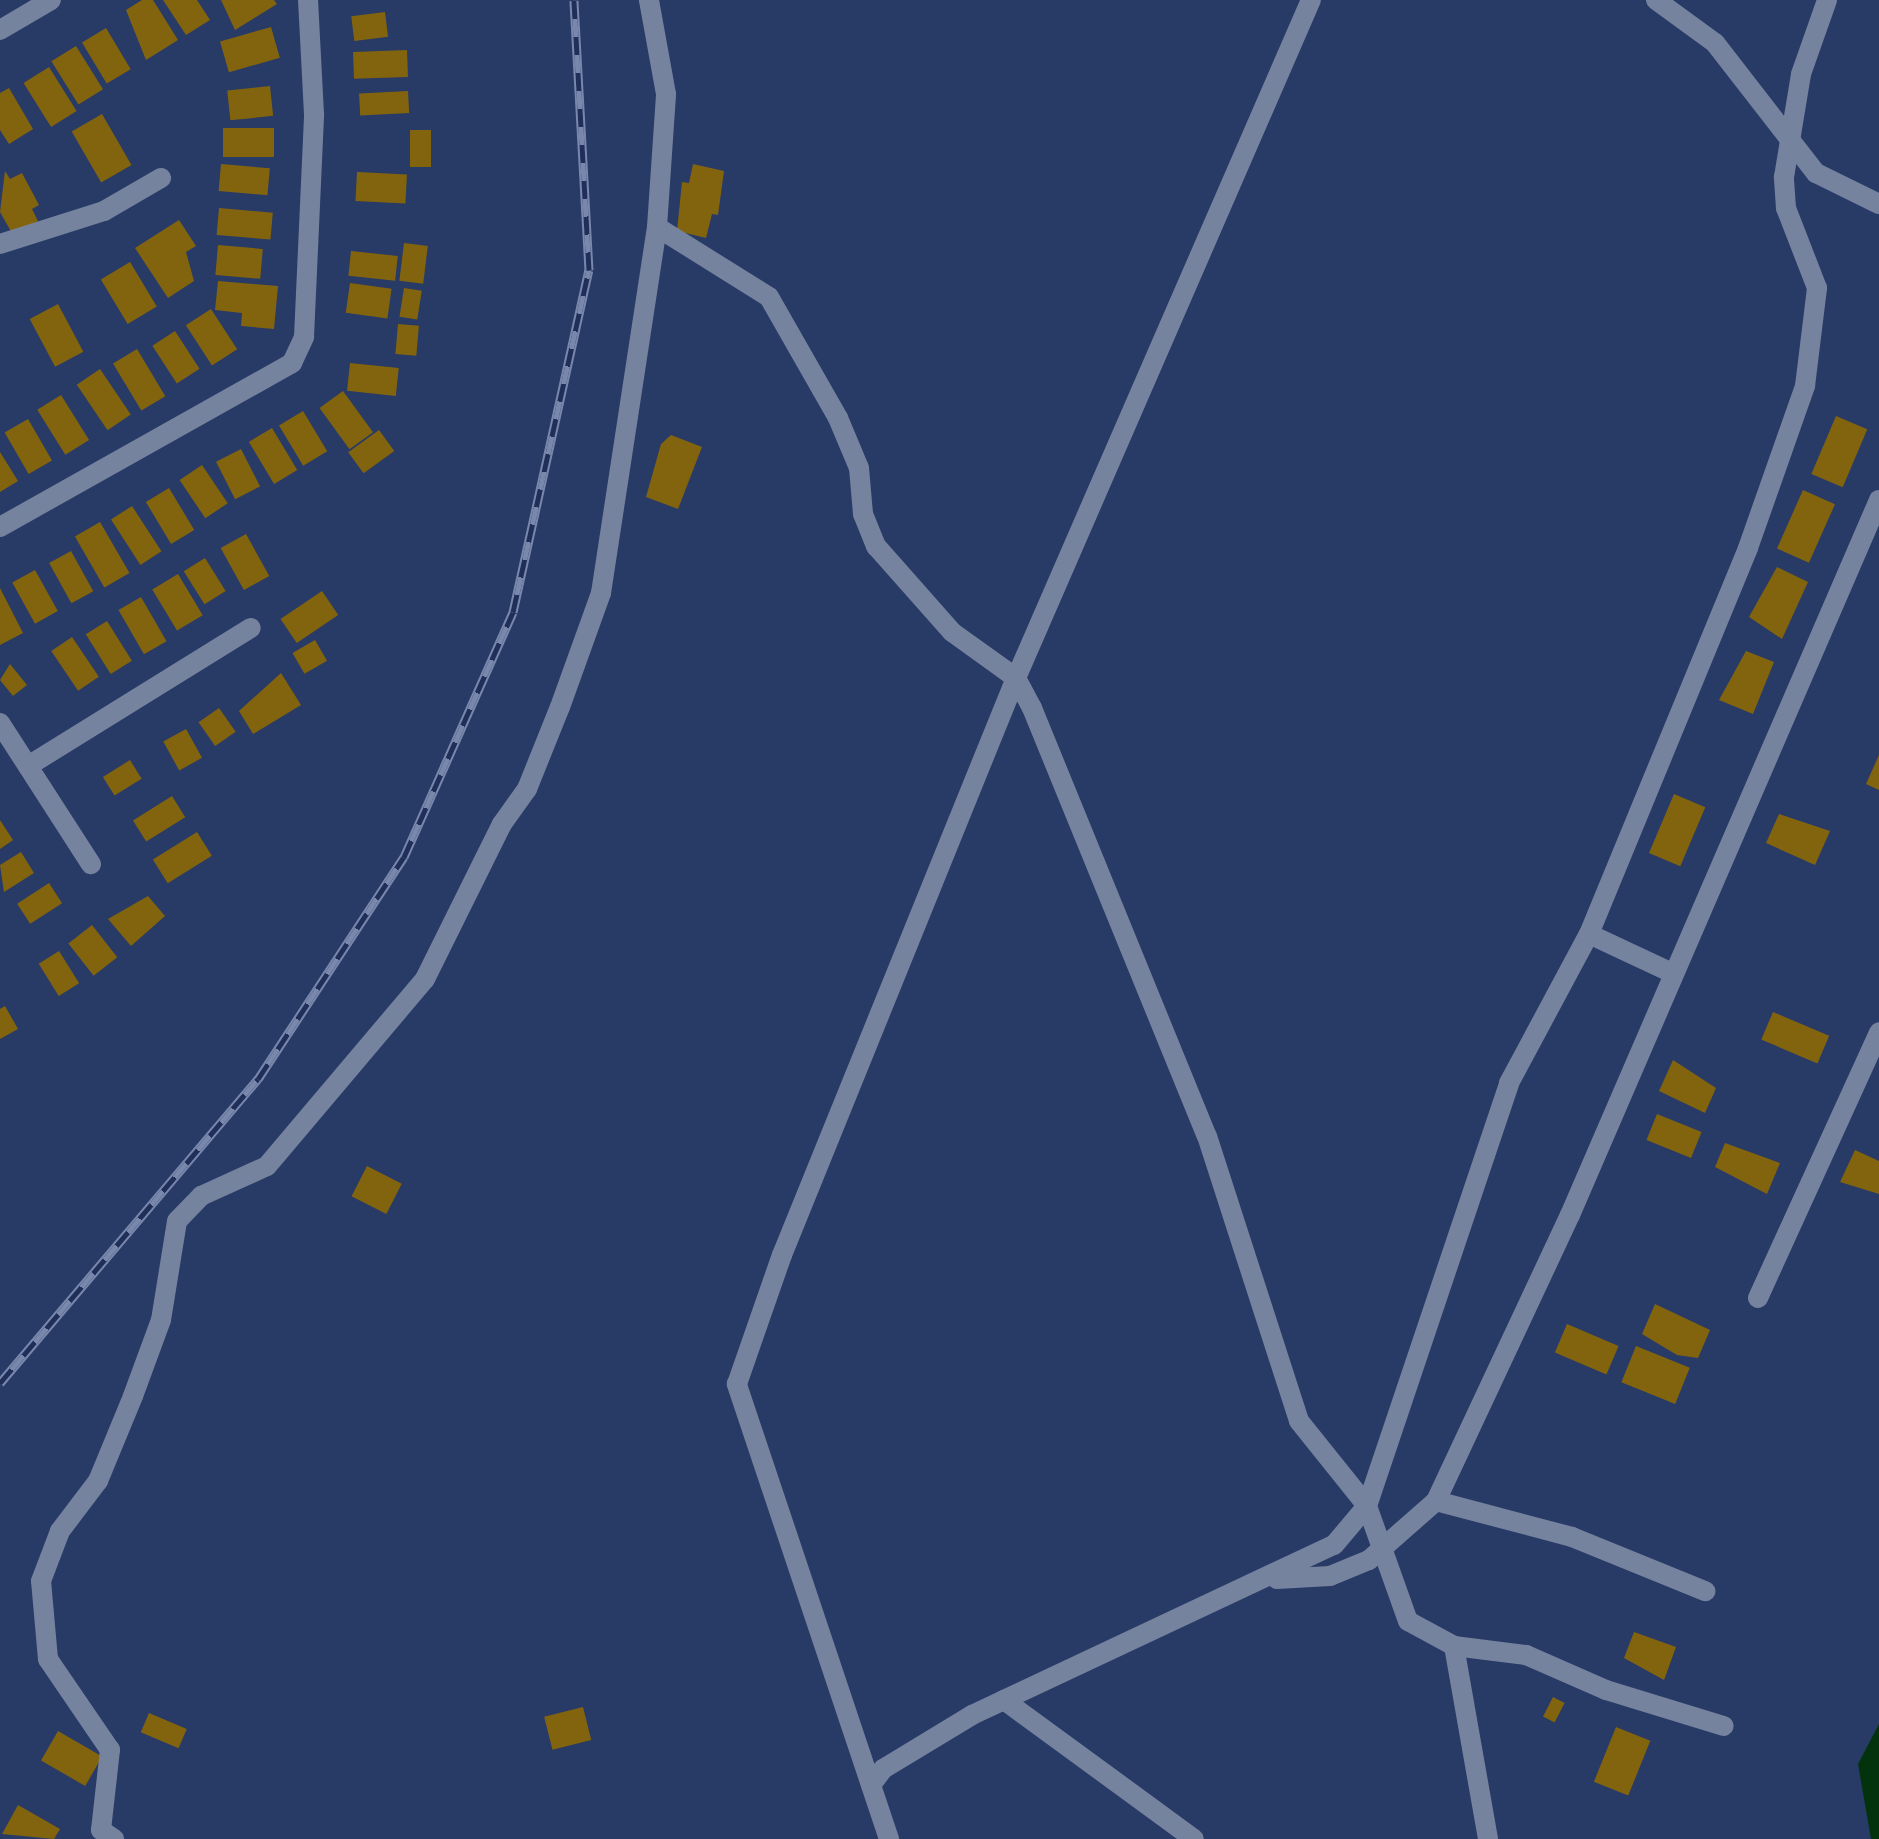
<!DOCTYPE html>
<html>
<head>
<meta charset="utf-8">
<style>
  body { margin:0 }
  #map { position:relative; width:1879px; height:1839px; overflow:hidden; background:#283a66; font-family:Overpass,sans-serif }
  div>[style] { position:absolute }
  .water>* { inset:0; background:#03330d }
  .building>* { inset:0; background:#83640e; transform-origin:0 0 }
  .minor>* { height:20px; margin:-10px; padding:0 10px; transform-origin:10px; border-radius:10px; background:#76839f }
  .rail>* { height:9px; margin-top:-4.5px; transform-origin:0; background:repeating-linear-gradient(90deg,#1f2f5a 0 18px,#7887ab 0 36px); box-sizing:border-box; border-block:2px solid #7887ab }
  span { translate:-50% -50%; white-space:nowrap; text-align:center; line-height:1.15; -webkit-text-stroke:6px #1f2f5a; paint-order:stroke }
</style>
</head>
<body>
<div id="map">
  <div class="water">
    <div style="clip-path:polygon(1879px 1724px,1879px 1839px,1871px 1839px,1858px 1764px)"></div>
  </div>
  <div class="building">
    <div style="clip-path:polygon(142px 0,153px 0,178px 40px,146px 60px,126px 10px)"></div>
    <div style="clip-path:polygon(163px 0,197px 0,210px 20px,186px 35px)"></div>
    <div style="clip-path:polygon(221px 0,274px 0,277px 4px,235px 30px)"></div>
    <div style="left:385px;top:12px;width:25px;height:34px;rotate:83deg"></div>
    <div style="left:271px;top:27px;width:32px;height:53px;rotate:74deg"></div>
    <div style="left:106px;top:28px;width:48px;height:28px;rotate:59deg"></div>
    <div style="left:76px;top:46px;width:51px;height:29px;rotate:58deg"></div>
    <div style="left:407px;top:50px;width:27px;height:54px;rotate:88deg"></div>
    <div style="left:49px;top:67px;width:52px;height:30px;rotate:58deg"></div>
    <div style="left:270px;top:86px;width:30px;height:43px;rotate:84deg"></div>
    <div style="clip-path:polygon(9px 88px,33px 129px,9px 144px,0 130px,0 93px)"></div>
    <div style="left:408px;top:91px;width:22px;height:49px;rotate:87deg"></div>
    <div style="left:102px;top:114px;width:59px;height:35px;rotate:60deg"></div>
    <div style="left:223px;top:128px;width:51px;height:29px"></div>
    <div style="left:410px;top:130px;width:21px;height:37px"></div>
    <div style="left:221px;top:164px;width:49px;height:27px;rotate:5deg"></div>
    <div style="clip-path:polygon(693px 164px,724px 171px,718px 215px,712px 214px,706px 238px,677px 231px,682px 182px,689px 183px)"></div>
    <div style="clip-path:polygon(5px 171px,10px 179px,22px 173px,39px 205px,32px 209px,38px 221px,13px 235px,0 212px)"></div>
    <div style="left:357px;top:172px;width:50px;height:29px;rotate:3deg"></div>
    <div style="left:219px;top:208px;width:54px;height:27px;rotate:5deg"></div>
    <div style="clip-path:polygon(179px 220px,196px 246px,186px 252px,194px 281px,168px 298px,135px 248px)"></div>
    <div style="left:404px;top:243px;width:24px;height:38px;rotate:7deg"></div>
    <div style="left:218px;top:245px;width:45px;height:30px;rotate:5deg"></div>
    <div style="left:351px;top:251px;width:47px;height:25px;rotate:6deg"></div>
    <div style="left:130px;top:262px;width:52px;height:34px;rotate:59deg"></div>
    <div style="clip-path:polygon(218px 281px,278px 286px,274px 329px,241px 326px,242px 313px,215px 310px)"></div>
    <div style="left:350px;top:283px;width:42px;height:30px;rotate:8deg"></div>
    <div style="left:404px;top:288px;width:18px;height:29px;rotate:9deg"></div>
    <div style="left:58px;top:304px;width:54px;height:32px;rotate:62deg"></div>
    <div style="left:211px;top:309px;width:48px;height:30px;rotate:57deg"></div>
    <div style="left:398px;top:324px;width:21px;height:30px;rotate:5deg"></div>
    <div style="left:175px;top:331px;width:45px;height:27px;rotate:57deg"></div>
    <div style="left:137px;top:349px;width:55px;height:28px;rotate:59deg"></div>
    <div style="left:350px;top:363px;width:49px;height:28px;rotate:6deg"></div>
    <div style="left:100px;top:369px;width:55px;height:28px;rotate:56deg"></div>
    <div style="left:343px;top:391px;width:51px;height:29px;rotate:54deg"></div>
    <div style="left:61px;top:395px;width:53px;height:28px;rotate:58deg"></div>
    <div style="left:303px;top:411px;width:47px;height:28px;rotate:59deg"></div>
    <div style="left:1836px;top:416px;width:34px;height:63px;rotate:23deg"></div>
    <div style="left:28px;top:419px;width:48px;height:27px;rotate:60deg"></div>
    <div style="left:272px;top:428px;width:49px;height:27px;rotate:59deg"></div>
    <div style="left:379px;top:430px;width:26px;height:38px;rotate:54deg"></div>
    <div style="clip-path:polygon(671px 435px,702px 447px,678px 509px,646px 497px,661px 444px)"></div>
    <div style="left:241px;top:449px;width:42px;height:28px;rotate:63deg"></div>
    <div style="clip-path:polygon(0 452px,18px 481px,0 492px)"></div>
    <div style="left:202px;top:465px;width:46px;height:27px;rotate:56deg"></div>
    <div style="left:169px;top:488px;width:49px;height:27px;rotate:59deg"></div>
    <div style="left:1803px;top:490px;width:35px;height:64px;rotate:24deg"></div>
    <div style="left:132px;top:506px;width:54px;height:25px;rotate:57deg"></div>
    <div style="left:100px;top:522px;width:59px;height:29px;rotate:60deg"></div>
    <div style="left:246px;top:534px;width:48px;height:29px;rotate:61deg"></div>
    <div style="left:71px;top:551px;width:46px;height:25px;rotate:61deg"></div>
    <div style="left:205px;top:558px;width:39px;height:25px;rotate:58deg"></div>
    <div style="clip-path:polygon(1777px 567px,1808px 582px,1782px 639px,1749px 617px)"></div>
    <div style="left:35px;top:570px;width:47px;height:26px;rotate:61deg"></div>
    <div style="left:178px;top:574px;width:48px;height:30px;rotate:59deg"></div>
    <div style="clip-path:polygon(0 588px,23px 633px,0 645px)"></div>
    <div style="left:322px;top:591px;width:29px;height:50px;rotate:56deg"></div>
    <div style="left:141px;top:597px;width:51px;height:26px;rotate:60deg"></div>
    <div style="left:107px;top:621px;width:47px;height:25px;rotate:58deg"></div>
    <div style="left:72px;top:637px;width:48px;height:25px;rotate:56deg"></div>
    <div style="left:315px;top:640px;width:24px;height:26px;rotate:60deg"></div>
    <div style="clip-path:polygon(1746px 651px,1774px 662px,1753px 714px,1719px 700px)"></div>
    <div style="clip-path:polygon(10px 664px,27px 685px,13px 696px,0 680px)"></div>
    <div style="clip-path:polygon(281px 673px,301px 705px,253px 734px,239px 711px)"></div>
    <div style="left:219px;top:708px;width:29px;height:25px;rotate:55deg"></div>
    <div style="left:186px;top:729px;width:33px;height:26px;rotate:61deg"></div>
    <div style="clip-path:polygon(1879px 755px,1879px 790px,1866px 784px)"></div>
    <div style="left:130px;top:760px;width:22px;height:32px;rotate:58deg"></div>
    <div style="left:1674px;top:794px;width:34px;height:64px;rotate:23deg"></div>
    <div style="left:172px;top:796px;width:25px;height:46px;rotate:58deg"></div>
    <div style="clip-path:polygon(1779px 814px,1830px 831px,1815px 865px,1766px 843px)"></div>
    <div style="clip-path:polygon(0 820px,13px 840px,0 849px)"></div>
    <div style="left:197px;top:832px;width:28px;height:52px;rotate:58deg"></div>
    <div style="clip-path:polygon(21px 852px,34px 873px,4px 892px,0 865px)"></div>
    <div style="left:49px;top:883px;width:24px;height:38px;rotate:57deg"></div>
    <div style="clip-path:polygon(148px 896px,165px 916px,131px 946px,108px 919px)"></div>
    <div style="left:92px;top:925px;width:41px;height:30px;rotate:52deg"></div>
    <div style="left:59px;top:951px;width:38px;height:24px;rotate:58deg"></div>
    <div style="clip-path:polygon(5px 1006px,18px 1029px,0 1039px,0 1009px)"></div>
    <div style="left:1773px;top:1012px;width:61px;height:30px;rotate:23deg"></div>
    <div style="clip-path:polygon(1673px 1060px,1716px 1088px,1705px 1113px,1659px 1091px)"></div>
    <div style="left:1657px;top:1114px;width:48px;height:28px;rotate:22deg"></div>
    <div style="clip-path:polygon(1725px 1143px,1780px 1163px,1767px 1194px,1715px 1167px)"></div>
    <div style="clip-path:polygon(1855px 1150px,1879px 1161px,1879px 1194px,1840px 1182px)"></div>
    <div style="left:367px;top:1166px;width:39px;height:34px;rotate:27deg"></div>
    <div style="clip-path:polygon(1655px 1304px,1710px 1330px,1698px 1358px,1677px 1355px,1642px 1334px)"></div>
    <div style="left:1567px;top:1324px;width:56px;height:31px;rotate:23deg"></div>
    <div style="left:1636px;top:1346px;width:58px;height:39px;rotate:22deg"></div>
    <div style="clip-path:polygon(1634px 1632px,1676px 1647px,1664px 1680px,1624px 1658px)"></div>
    <div style="left:1553px;top:1697px;width:13px;height:22px;rotate:27deg"></div>
    <div style="left:583px;top:1707px;width:34px;height:40px;rotate:76deg"></div>
    <div style="left:149px;top:1713px;width:41px;height:21px;rotate:23deg"></div>
    <div style="left:1616px;top:1727px;width:37px;height:59px;rotate:22deg"></div>
    <div style="left:58px;top:1731px;width:51px;height:34px;rotate:30deg"></div>
    <div style="clip-path:polygon(18px 1805px,60px 1829px,54px 1839px,2px 1834px)"></div>
  </div>
  <div class="minor">
    <div style="left:1656px;top:0;width:73px;rotate:36.1deg"></div>
    <div style="left:1715px;top:43px;width:165px;rotate:52.2deg"></div>
    <div style="left:1816px;top:173px;width:70px;rotate:26.2deg"></div>
    <div style="left:0;top:30px;width:59px;rotate:-30.5deg"></div>
    <div style="left:657px;top:227px;width:132px;rotate:32deg"></div>
    <div style="left:769px;top:297px;width:139px;rotate:60.3deg"></div>
    <div style="left:838px;top:418px;width:54px;rotate:67.2deg"></div>
    <div style="left:859px;top:468px;width:46px;rotate:85deg"></div>
    <div style="left:863px;top:514px;width:35px;rotate:68deg"></div>
    <div style="left:876px;top:546px;width:115px;rotate:48.5deg"></div>
    <div style="left:952px;top:632px;width:79px;rotate:35.7deg"></div>
    <div style="left:1016px;top:678px;width:34px;rotate:62deg"></div>
    <div style="left:1032px;top:708px;width:462px;rotate:67.8deg"></div>
    <div style="left:1207px;top:1136px;width:299px;rotate:72.1deg"></div>
    <div style="left:1299px;top:1421px;width:109px;rotate:51.3deg"></div>
    <div style="left:1367px;top:1506px;width:122px;rotate:70.4deg"></div>
    <div style="left:1408px;top:1621px;width:52px;rotate:28.5deg"></div>
    <div style="left:1454px;top:1646px;width:196px;rotate:80deg"></div>
    <div style="left:0;top:244px;width:109px;rotate:-17.6deg"></div>
    <div style="left:104px;top:211px;width:66px;rotate:-30.1deg"></div>
    <div style="left:0;top:527px;width:335px;rotate:-29.3deg"></div>
    <div style="left:292px;top:363px;width:29px;rotate:-65deg"></div>
    <div style="left:304px;top:337px;width:223px;rotate:-87.4deg"></div>
    <div style="left:314px;top:114px;width:114px;rotate:-93deg"></div>
    <div style="left:0;top:723px;width:168px;rotate:57.2deg"></div>
    <div style="left:28px;top:766px;width:262px;rotate:-31.8deg"></div>
    <div style="left:1589px;top:934px;width:89px;rotate:25.1deg"></div>
    <div style="left:1758px;top:1298px;width:292px;rotate:-65.5deg"></div>
    <div style="left:1436px;top:1501px;width:141px;rotate:14.8deg"></div>
    <div style="left:1572px;top:1537px;width:144px;rotate:22.1deg"></div>
    <div style="left:1277px;top:1579px;width:53px;rotate:-3.2deg"></div>
    <div style="left:1330px;top:1576px;width:42px;rotate:-22.3deg"></div>
    <div style="left:1369px;top:1560px;width:89px;rotate:-41.4deg"></div>
    <div style="left:1436px;top:1501px;width:316px;rotate:-64.9deg"></div>
    <div style="left:1570px;top:1215px;width:779px;rotate:-66.63deg"></div>
    <div style="left:1454px;top:1646px;width:73px;rotate:7.1deg"></div>
    <div style="left:1526px;top:1655px;width:87px;rotate:23.6deg"></div>
    <div style="left:1606px;top:1690px;width:123px;rotate:17deg"></div>
    <div style="left:1004px;top:1700px;width:235px;rotate:36.2deg"></div>
    <div style="left:871px;top:1785px;width:20px;rotate:-53deg"></div>
    <div style="left:883px;top:1769px;width:104px;rotate:-31.2deg"></div>
    <div style="left:972px;top:1715px;width:400px;rotate:-25.2deg"></div>
    <div style="left:1334px;top:1545px;width:51px;rotate:-49.8deg"></div>
    <div style="left:1367px;top:1506px;width:446px;rotate:-71.4deg"></div>
    <div style="left:1509px;top:1083px;width:169px;rotate:-61.8deg"></div>
    <div style="left:1589px;top:934px;width:417px;rotate:-67.6deg"></div>
    <div style="left:1748px;top:548px;width:172px;rotate:-70.6deg"></div>
    <div style="left:1805px;top:386px;width:99px;rotate:-83deg"></div>
    <div style="left:1817px;top:288px;width:86px;rotate:-111.2deg"></div>
    <div style="left:1786px;top:208px;width:31px;rotate:-94deg"></div>
    <div style="left:1784px;top:177px;width:104px;rotate:-80.6deg"></div>
    <div style="left:1801px;top:74px;width:78px;rotate:-70.6deg"></div>
    <div style="left:114px;top:1839px;width:16px;rotate:-145deg"></div>
    <div style="left:101px;top:1830px;width:81px;rotate:-83.6deg"></div>
    <div style="left:110px;top:1750px;width:110px;rotate:-124.3deg"></div>
    <div style="left:48px;top:1659px;width:78px;rotate:-95.1deg"></div>
    <div style="left:41px;top:1581px;width:53px;rotate:-69.2deg"></div>
    <div style="left:60px;top:1531px;width:63px;rotate:-52.8deg"></div>
    <div style="left:98px;top:1481px;width:92px;rotate:-67.6deg"></div>
    <div style="left:133px;top:1396px;width:81px;rotate:-69.8deg"></div>
    <div style="left:161px;top:1320px;width:100px;rotate:-80.8deg"></div>
    <div style="left:177px;top:1221px;width:35px;rotate:-46deg"></div>
    <div style="left:201px;top:1196px;width:72px;rotate:-24.4deg"></div>
    <div style="left:267px;top:1166px;width:245px;rotate:-49.8deg"></div>
    <div style="left:425px;top:979px;width:173px;rotate:-63.6deg"></div>
    <div style="left:502px;top:824px;width:43px;rotate:-54.5deg"></div>
    <div style="left:527px;top:789px;width:88px;rotate:-68.1deg"></div>
    <div style="left:560px;top:707px;width:121px;rotate:-70.2deg"></div>
    <div style="left:601px;top:593px;width:370px;rotate:-81.3deg"></div>
    <div style="left:657px;top:227px;width:133px;rotate:-86.1deg"></div>
    <div style="left:666px;top:94px;width:96px;rotate:-100.3deg"></div>
    <div style="left:889px;top:1839px;width:480px;rotate:-108.5deg"></div>
    <div style="left:737px;top:1384px;width:137px;rotate:-70.8deg"></div>
    <div style="left:782px;top:1255px;width:623px;rotate:-67.93deg"></div>
    <div style="left:1016px;top:678px;width:739px;rotate:-66.49deg"></div>
  </div>
  <div class="rail">
    <div style="left:0;top:1383px;width:399px;rotate:-49.7deg"></div>
    <div style="left:258px;top:1079px;width:266px;rotate:-56.7deg"></div>
    <div style="left:404px;top:857px;width:268px;rotate:-66deg"></div>
    <div style="left:513px;top:612px;width:350px;rotate:-77.5deg"></div>
    <div style="left:589px;top:270px;width:270px;rotate:-93.2deg"></div>
  </div>
</div>
</body>
</html>
